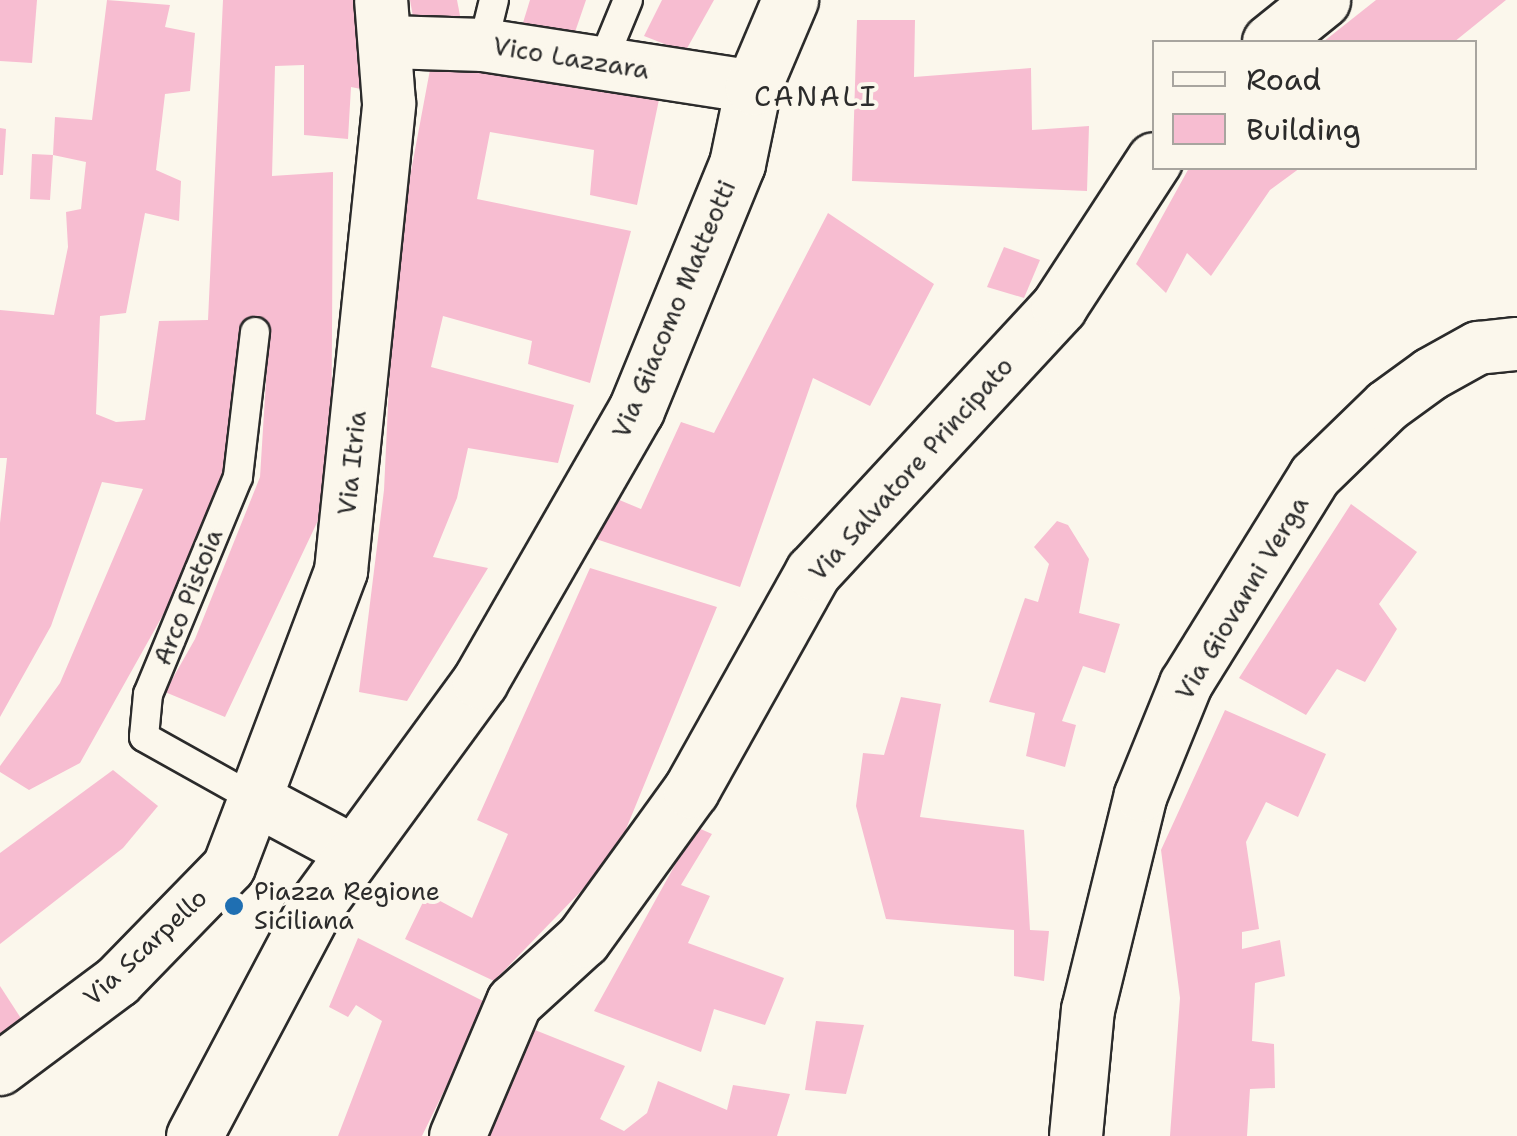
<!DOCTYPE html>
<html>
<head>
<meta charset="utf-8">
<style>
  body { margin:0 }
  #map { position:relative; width:1517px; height:1136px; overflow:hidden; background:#fbf7ec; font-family:"Shantell Sans",sans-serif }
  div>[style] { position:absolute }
  .building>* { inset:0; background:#f7bdd1 }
  .roads { filter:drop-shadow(2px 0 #2b2b2b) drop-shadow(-2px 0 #2b2b2b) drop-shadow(0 2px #2b2b2b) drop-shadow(0 -2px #2b2b2b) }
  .lane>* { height:28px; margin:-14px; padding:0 14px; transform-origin:14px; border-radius:14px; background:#fbf7ec }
  .street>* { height:52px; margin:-26px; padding:0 26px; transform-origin:26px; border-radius:26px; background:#fbf7ec }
  .secondary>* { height:55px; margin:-27.5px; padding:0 27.5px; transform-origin:27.5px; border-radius:27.5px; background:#fbf7ec }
  .dots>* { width:28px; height:28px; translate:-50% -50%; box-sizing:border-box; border:5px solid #fbf7ec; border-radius:50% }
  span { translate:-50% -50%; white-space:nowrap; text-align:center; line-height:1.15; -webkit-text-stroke:8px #fbf7ec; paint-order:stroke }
  .street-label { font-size:25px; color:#2b2b2b }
  .poi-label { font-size:25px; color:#2b2b2b }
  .left { translate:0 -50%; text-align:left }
  .neighbourhood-label { font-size:28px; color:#2b2b2b; letter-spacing:2.5px }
  .legend { position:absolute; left:1152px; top:40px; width:325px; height:130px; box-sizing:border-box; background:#fbf7ec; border:2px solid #a8a59f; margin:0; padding:12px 18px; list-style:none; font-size:30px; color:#2b2b2b }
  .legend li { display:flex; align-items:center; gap:20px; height:50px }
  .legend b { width:50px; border:2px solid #a8a59f }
</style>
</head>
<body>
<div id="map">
  <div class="building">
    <div style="clip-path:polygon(0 0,37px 0,32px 63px,0 61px)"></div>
    <div style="clip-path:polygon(107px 0,170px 5px,165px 27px,195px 33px,190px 91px,165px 94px,156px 170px,181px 181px,179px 221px,145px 213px,126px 313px,100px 316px,96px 414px,116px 422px,145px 420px,159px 321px,208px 320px,223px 0,359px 0,368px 10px,361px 89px,351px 87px,348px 139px,304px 135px,304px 65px,275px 66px,272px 176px,333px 172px,331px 493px,225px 717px,165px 692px,195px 639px,260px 477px,269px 333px,255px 332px,221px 479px,173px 597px,80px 763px,29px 790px,0 772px,0 766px,60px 683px,143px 489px,102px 482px,51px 626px,0 717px,0 523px,7px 458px,0 458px,0 310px,54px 315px,68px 247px,66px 212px,81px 209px,86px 162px,53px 155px,50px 200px,30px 199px,32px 154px,53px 155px,55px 117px,92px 120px)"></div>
    <div style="clip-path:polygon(410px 0,457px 0,462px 26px,415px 28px)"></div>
    <div style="clip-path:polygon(530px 0,586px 0,575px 32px,522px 26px)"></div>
    <div style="clip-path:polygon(662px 0,714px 0,685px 52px,644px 36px)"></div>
    <div style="clip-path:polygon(1376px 0,1506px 0,1454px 42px,1323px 42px)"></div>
    <div style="clip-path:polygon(857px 20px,915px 20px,914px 77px,1031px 68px,1032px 130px,1089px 126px,1087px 191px,852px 181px)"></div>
    <div style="clip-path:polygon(432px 59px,661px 90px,637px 205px,590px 195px,594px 150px,490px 132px,477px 199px,631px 231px,590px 383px,528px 364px,532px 341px,443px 316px,431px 367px,574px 405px,558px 463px,468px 448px,457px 498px,433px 557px,488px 568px,407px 701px,359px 692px,384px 490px,395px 257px)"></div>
    <div style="clip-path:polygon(0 128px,6px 129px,3px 175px,0 175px)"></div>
    <div style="clip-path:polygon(1189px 168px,1300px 168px,1270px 190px,1211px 276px,1187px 253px,1166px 293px,1136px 264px)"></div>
    <div style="clip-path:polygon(828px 213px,934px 284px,870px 406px,813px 378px,740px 587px,596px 539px,617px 499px,641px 509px,681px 422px,714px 433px)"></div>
    <div style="clip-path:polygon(1004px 247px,1040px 260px,1024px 298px,987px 287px)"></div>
    <div style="clip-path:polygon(1351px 504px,1417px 552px,1379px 604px,1397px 629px,1365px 682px,1337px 669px,1306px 715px,1239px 678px)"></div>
    <div style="clip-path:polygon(1057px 521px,1068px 525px,1089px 559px,1079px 613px,1120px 624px,1105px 673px,1083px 666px,1062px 721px,1076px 725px,1065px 767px,1026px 756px,1035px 713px,989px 702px,1025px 598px,1038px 602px,1049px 564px,1034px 547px)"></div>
    <div style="clip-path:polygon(590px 568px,717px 607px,615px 856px,494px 981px,405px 939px,427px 894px,472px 918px,508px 834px,477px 820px)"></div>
    <div style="clip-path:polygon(901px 697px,941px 704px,920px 817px,1024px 830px,1030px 930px,1049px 931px,1044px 981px,1014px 976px,1014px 930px,886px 919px,856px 806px,863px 753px,884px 755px)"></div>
    <div style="clip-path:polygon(1225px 710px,1326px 754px,1298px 817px,1266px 802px,1246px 842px,1259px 929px,1242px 932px,1242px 949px,1280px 940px,1285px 976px,1255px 983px,1252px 1041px,1274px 1044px,1275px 1088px,1250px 1089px,1247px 1136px,1170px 1136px,1180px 998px,1161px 850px)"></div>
    <div style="clip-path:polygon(113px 770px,158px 806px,123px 848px,0 944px,0 853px)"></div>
    <div style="clip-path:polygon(696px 827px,712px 834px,681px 885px,710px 896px,688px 943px,784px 978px,765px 1025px,714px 1009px,701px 1052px,594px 1011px)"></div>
    <div style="clip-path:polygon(358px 938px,487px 1003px,422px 1136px,338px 1136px,382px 1021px,356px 1005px,348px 1017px,329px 1007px)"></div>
    <div style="clip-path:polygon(0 986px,24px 1023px,0 1041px)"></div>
    <div style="clip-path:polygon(816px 1021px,864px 1025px,846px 1094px,805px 1090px)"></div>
    <div style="clip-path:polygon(530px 1028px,625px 1066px,600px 1119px,624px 1131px,647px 1113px,658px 1081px,727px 1110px,733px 1085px,790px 1094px,777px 1136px,476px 1136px)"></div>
  </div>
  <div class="roads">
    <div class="lane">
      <div style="left:483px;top:45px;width:46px;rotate:-76.3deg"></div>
      <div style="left:602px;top:63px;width:68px;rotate:-67.6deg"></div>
      <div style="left:255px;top:332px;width:146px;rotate:96.7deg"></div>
      <div style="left:238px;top:477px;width:235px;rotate:112.5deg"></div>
      <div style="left:148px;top:694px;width:43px;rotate:95.3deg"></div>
      <div style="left:144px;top:737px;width:127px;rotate:29.2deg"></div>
    </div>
    <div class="street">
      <div style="left:388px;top:42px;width:95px;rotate:1.8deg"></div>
      <div style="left:483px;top:45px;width:273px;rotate:8.8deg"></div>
      <div style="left:356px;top:853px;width:115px;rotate:-151.9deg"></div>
      <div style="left:255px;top:799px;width:244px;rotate:-69.3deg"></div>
      <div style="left:341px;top:571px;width:470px;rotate:-84.1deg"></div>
      <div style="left:389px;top:103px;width:103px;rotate:-94.4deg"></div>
      <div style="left:0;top:1069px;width:147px;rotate:-36.7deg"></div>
      <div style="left:118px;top:981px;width:159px;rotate:-45.8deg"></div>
      <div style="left:229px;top:867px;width:73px;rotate:-69.1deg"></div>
      <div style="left:1076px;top:1136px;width:127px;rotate:-84.6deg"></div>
      <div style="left:1088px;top:1010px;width:221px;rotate:-76.2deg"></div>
      <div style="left:1141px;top:795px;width:120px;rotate:-67.9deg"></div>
      <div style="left:1186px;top:684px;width:245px;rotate:-58.2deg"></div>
      <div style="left:1315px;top:476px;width:100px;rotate:-44.2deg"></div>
      <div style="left:1387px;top:406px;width:54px;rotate:-36deg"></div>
      <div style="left:1431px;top:374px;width:54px;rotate:-29deg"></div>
      <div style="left:1478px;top:348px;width:39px;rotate:-6deg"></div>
    </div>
    <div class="secondary">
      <div style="left:1270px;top:42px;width:67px;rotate:-38.9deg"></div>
      <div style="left:194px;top:1136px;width:263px;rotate:-62.1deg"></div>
      <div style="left:317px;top:904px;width:276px;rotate:-53.8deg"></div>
      <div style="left:480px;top:681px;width:313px;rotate:-60.1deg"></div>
      <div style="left:636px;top:410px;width:266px;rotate:-67.7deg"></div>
      <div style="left:737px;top:164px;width:79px;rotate:-78.3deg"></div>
      <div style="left:753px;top:87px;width:95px;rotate:-67deg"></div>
      <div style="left:457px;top:1136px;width:146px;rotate:-67deg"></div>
      <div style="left:514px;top:1002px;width:93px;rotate:-42.4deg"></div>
      <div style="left:583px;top:939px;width:184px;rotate:-54.1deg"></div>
      <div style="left:691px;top:790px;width:250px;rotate:-60.8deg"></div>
      <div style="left:813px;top:572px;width:362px;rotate:-47.2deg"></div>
      <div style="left:1059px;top:306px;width:174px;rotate:-56.9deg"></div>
    </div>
  </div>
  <div class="dots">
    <div style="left:234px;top:906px;background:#1f6fb2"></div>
  </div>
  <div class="street-label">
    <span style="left:571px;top:58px;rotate:9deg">Vico Lazzara</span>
    <span style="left:674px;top:309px;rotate:-67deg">Via Giacomo Matteotti</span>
    <span style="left:352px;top:463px;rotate:-84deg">Via Itria</span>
    <span style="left:911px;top:469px;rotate:-48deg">Via Salvatore Principato</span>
    <span style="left:188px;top:597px;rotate:-68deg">Arco Pistoia</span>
    <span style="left:1242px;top:598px;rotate:-59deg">Via Giovanni Verga</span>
    <span style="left:145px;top:947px;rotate:-43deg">Via Scarpello</span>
  </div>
  <div class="poi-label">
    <span class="left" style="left:254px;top:906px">Piazza Regione<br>Siciliana</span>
  </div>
  <div class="neighbourhood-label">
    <span style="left:816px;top:96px">CANALI</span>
  </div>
  <ul class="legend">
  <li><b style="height:12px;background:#fbf7ec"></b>Road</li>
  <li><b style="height:28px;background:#f7bdd1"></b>Building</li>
  </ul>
</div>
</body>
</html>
